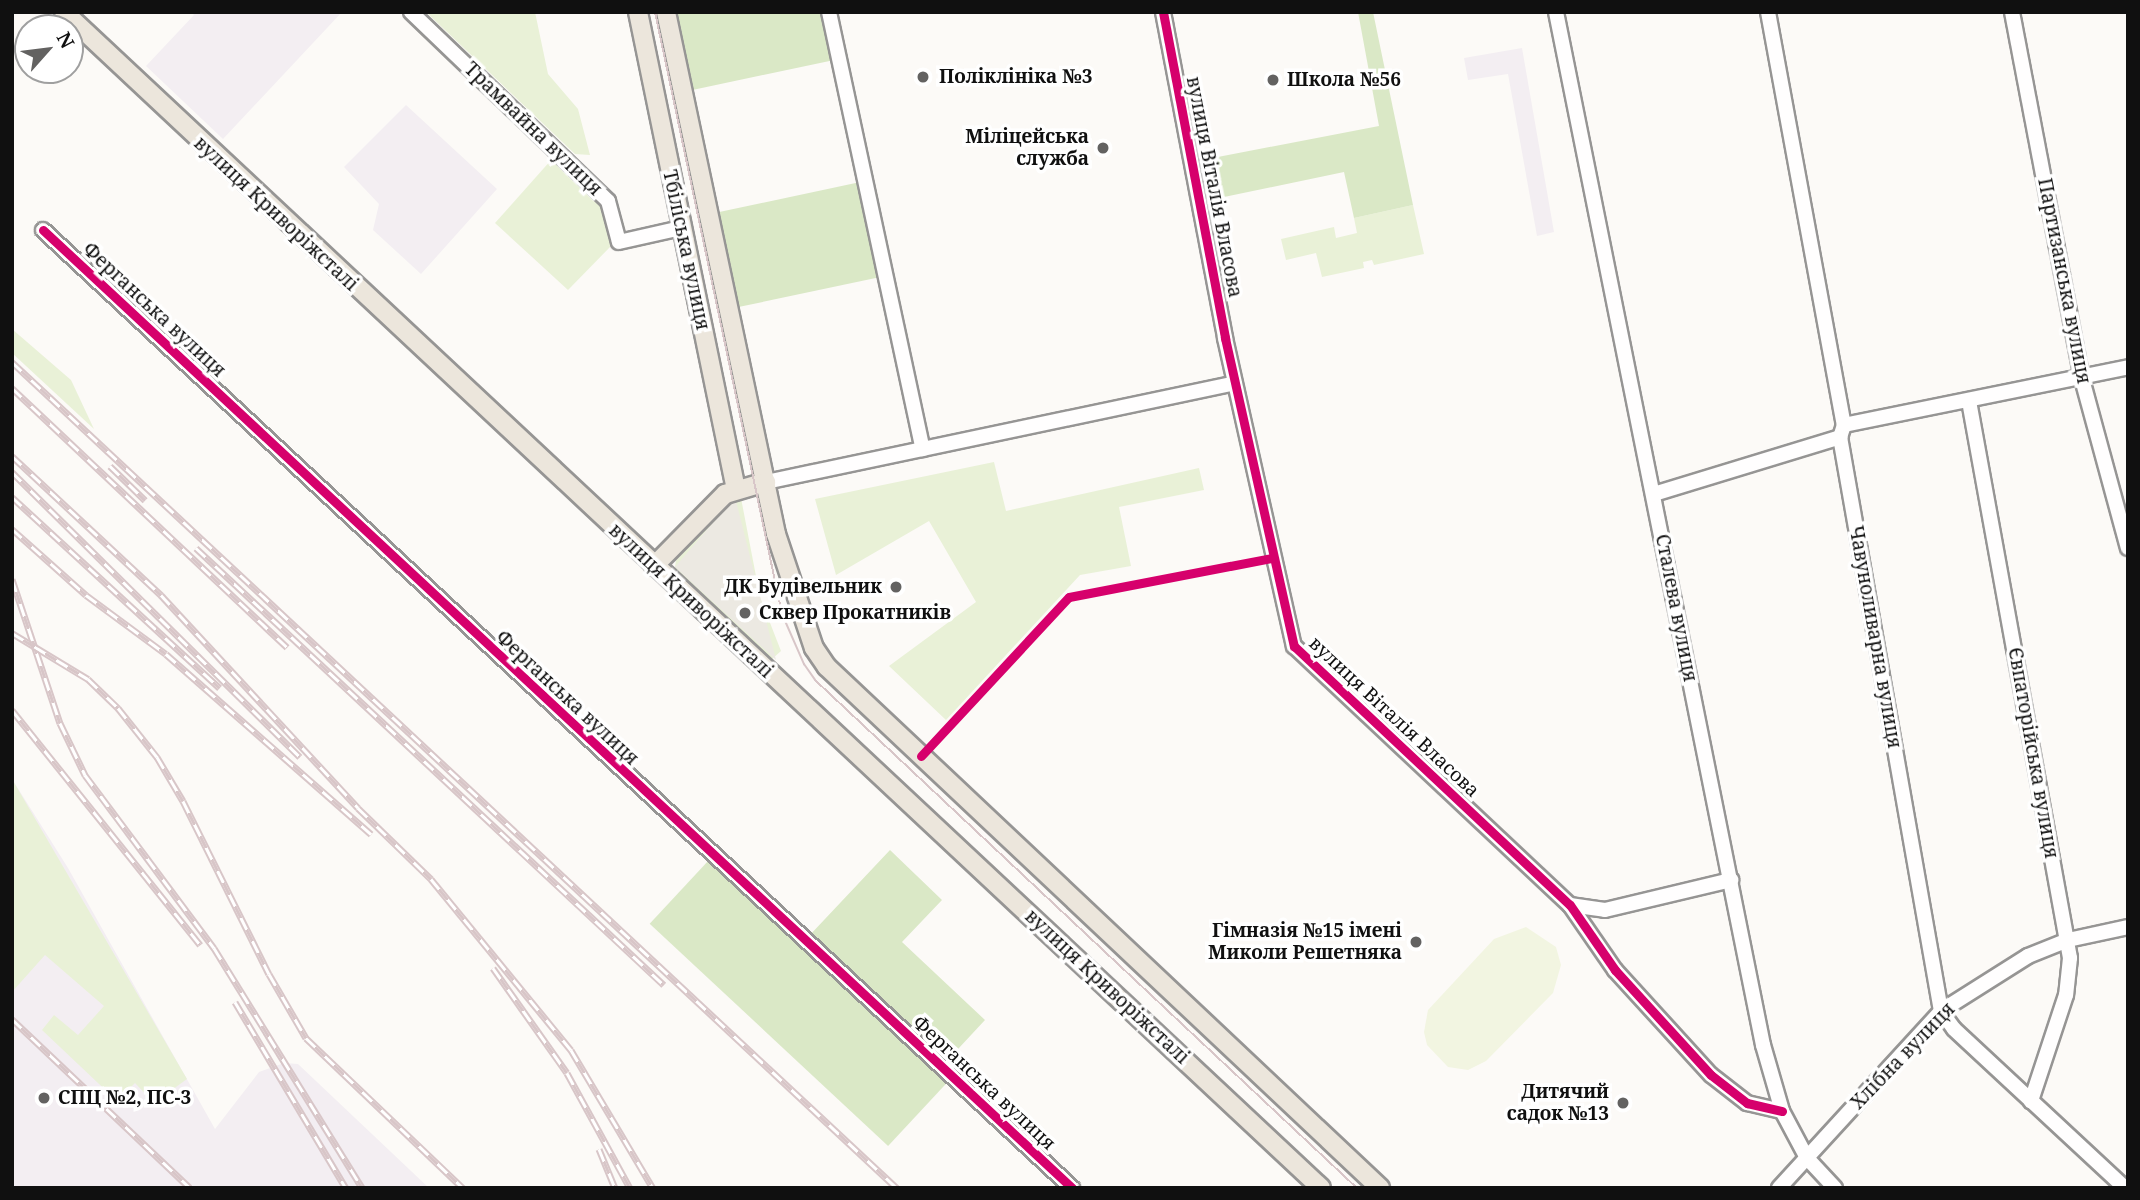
<!DOCTYPE html>
<html>
<head>
<meta charset="utf-8">
<style>
  body { margin:0 }
  #map { position:relative; width:2140px; height:1200px; overflow:hidden; background:#fcfaf7; font-family:"Noto Serif",serif }
  div>[style] { position:absolute }
  .industrial>* { inset:0; background:#f3eef2 }
  .green>* { inset:0; background:#e9f1d7 }
  .forest>* { inset:0; background:#dae8c6; transform-origin:0 0 }
  .pitch>* { inset:0; background:#f2f5e1 }
  .plaza>* { inset:0; background:#ece9e2 }
  .roads { filter:drop-shadow(2px 0 #969594) drop-shadow(-2px 0 #969594) drop-shadow(0 2px #969594) drop-shadow(0 -2px #969594) }
  .minor>* { height:14px; margin:-7px; padding:0 7px; transform-origin:7px; border-radius:7px; background:#fffefe }
  .major>* { height:18px; margin:-9px; padding:0 9px; transform-origin:9px; border-radius:9px; background:#ece6dc }
  .tram>* { height:2px; margin:-1px; padding:0 1px; transform-origin:1px; border-radius:1px; background:#d8c6c8 }
  .rail>* { height:7px; margin-top:-3.5px; transform-origin:0; background:repeating-linear-gradient(90deg,#fff 0 13px,#d8c6c8 0 26px); box-sizing:border-box; border-block:2px solid #d8c6c8 }
  .cycleway>* { height:9px; margin:-4.5px; padding:0 4.5px; transform-origin:4.5px; border-radius:4.5px; background:#d6006c }
  .dots>* { width:19px; height:19px; translate:-50% -50%; box-sizing:border-box; border:4px solid #fff; border-radius:50% }
  span { translate:-50% -50%; white-space:nowrap; text-align:center; line-height:1.15; -webkit-text-stroke:7px #fff; paint-order:stroke }
  .poi-label { font-size:19px; color:#101010; font-weight:700 }
  .left { translate:0 -50%; text-align:left }
  .right { translate:-100% -50%; text-align:right }
  .street-label { font-size:19px; color:#101010 }
  .frame { position:absolute; inset:0; border:14px solid #101010; pointer-events:none }
  .north { position:absolute; left:14px; top:14px; width:70px; height:70px; box-sizing:border-box; background:#fff; border:2px solid #9f9f9f; border-radius:50%; rotate:62deg; font-size:19px; font-weight:700; line-height:28px; text-align:center; color:#101010 }
  .north::after { content:''; display:block; margin:auto; width:24px; height:32px; background:#636261; clip-path:polygon(50% 0,100% 100%,50% 72%,0 100%) }
</style>
</head>
<body>
<div id="map">
  <div class="industrial">
    <div style="clip-path:polygon(191px 12px,342px 12px,223px 139px,146px 66px,194px 15px)"></div>
    <div style="clip-path:polygon(1522px 48px,1554px 232px,1537px 236px,1508px 74px,1468px 80px,1464px 58px)"></div>
    <div style="clip-path:polygon(406px 105px,497px 189px,421px 274px,373px 230px,379px 204px,344px 167px)"></div>
    <div style="clip-path:polygon(12px 779px,68px 868px,215px 1129px,259px 1072px,284px 1063px,298px 1064px,429px 1188px,12px 1188px)"></div>
  </div>
  <div class="green">
    <div style="clip-path:polygon(426px 12px,535px 12px,548px 74px,578px 109px,590px 155px,575px 154px)"></div>
    <div style="clip-path:polygon(552px 159px,603px 206px,612px 245px,568px 290px,495px 223px)"></div>
    <div style="clip-path:polygon(1413px 205px,1424px 254px,1374px 265px,1372px 260px,1363px 262px,1364px 268px,1322px 277px,1316px 253px,1286px 260px,1281px 239px,1334px 227px,1336px 238px,1357px 233px,1354px 218px)"></div>
    <div style="clip-path:polygon(12px 329px,71px 380px,94px 429px,12px 353px)"></div>
    <div style="clip-path:polygon(994px 462px,1006px 511px,1199px 468px,1204px 490px,1119px 507px,1131px 566px,1080px 575px,946px 720px,889px 666px,976px 602px,929px 521px,836px 575px,815px 499px)"></div>
    <div style="clip-path:polygon(741px 498px,760px 597px,781px 651px,772px 659px,678px 575px,675px 567px,676px 560px,731px 500px)"></div>
    <div style="clip-path:polygon(12px 779px,187px 1079px,154px 1103px,135px 1083px,117px 1101px,42px 1030px,54px 1015px,78px 1035px,104px 1006px,45px 955px,12px 992px)"></div>
  </div>
  <div class="forest">
    <div style="clip-path:polygon(666px 12px,829px 12px,839px 59px,683px 92px)"></div>
    <div style="clip-path:polygon(1358px 12px,1373px 12px,1413px 205px,1354px 218px,1344px 172px,1200px 202px,1192px 162px,1379px 126px)"></div>
    <div style="left:865px;top:181px;width:97px;height:161px;rotate:78deg"></div>
    <div style="clip-path:polygon(890px 850px,942px 900px,902px 942px,985px 1020px,945px 1063px,808px 937px)"></div>
    <div style="left:709px;top:860px;width:326px;height:87px;rotate:43deg"></div>
  </div>
  <div class="pitch">
    <div style="clip-path:polygon(1526px 927px,1556px 947px,1561px 965px,1553px 993px,1486px 1061px,1468px 1070px,1448px 1067px,1427px 1045px,1424px 1032px,1428px 1010px,1494px 939px)"></div>
  </div>
  <div class="plaza">
    <div style="clip-path:polygon(735px 497px,776px 660px,675px 567px)"></div>
  </div>
  <div class="roads">
    <div class="minor">
      <div style="left:411px;top:12px;width:273px;rotate:43.8deg"></div>
      <div style="left:608px;top:201px;width:42px;rotate:75deg"></div>
      <div style="left:619px;top:242px;width:64px;rotate:-12.7deg"></div>
      <div style="left:829px;top:12px;width:447px;rotate:77.9deg"></div>
      <div style="left:1163px;top:12px;width:332px;rotate:79.2deg"></div>
      <div style="left:1225px;top:338px;width:316px;rotate:77.4deg"></div>
      <div style="left:1294px;top:646px;width:378px;rotate:43.2deg"></div>
      <div style="left:1570px;top:905px;width:79px;rotate:55.3deg"></div>
      <div style="left:1615px;top:970px;width:142px;rotate:47.6deg"></div>
      <div style="left:1711px;top:1075px;width:46px;rotate:37.9deg"></div>
      <div style="left:1747px;top:1103px;width:36px;rotate:13deg"></div>
      <div style="left:1556px;top:12px;width:1054px;rotate:78.67deg"></div>
      <div style="left:1763px;top:1045px;width:69px;rotate:73.9deg"></div>
      <div style="left:1782px;top:1111px;width:53px;rotate:62deg"></div>
      <div style="left:1807px;top:1158px;width:41px;rotate:47deg"></div>
      <div style="left:1768px;top:12px;width:420px;rotate:79.6deg"></div>
      <div style="left:1844px;top:425px;width:13px;rotate:108deg"></div>
      <div style="left:1840px;top:437px;width:583px;rotate:80.02deg"></div>
      <div style="left:1941px;top:1011px;width:22px;rotate:54deg"></div>
      <div style="left:1954px;top:1029px;width:233px;rotate:42.9deg"></div>
      <div style="left:2012px;top:12px;width:374px;rotate:79.2deg"></div>
      <div style="left:2082px;top:379px;width:175px;rotate:74.8deg"></div>
      <div style="left:43px;top:230px;width:1406px;rotate:42.95deg"></div>
      <div style="left:1969px;top:401px;width:566px;rotate:79.72deg"></div>
      <div style="left:2070px;top:958px;width:37px;rotate:96deg"></div>
      <div style="left:2066px;top:995px;width:112px;rotate:108.3deg"></div>
      <div style="left:1844px;top:425px;width:290px;rotate:-11.5deg"></div>
      <div style="left:766px;top:482px;width:479px;rotate:-11.9deg"></div>
      <div style="left:1654px;top:494px;width:195px;rotate:-17deg"></div>
      <div style="left:1570px;top:905px;width:35px;rotate:8deg"></div>
      <div style="left:1605px;top:910px;width:130px;rotate:-13.4deg"></div>
      <div style="left:1779px;top:1188px;width:240px;rotate:-47.5deg"></div>
      <div style="left:1941px;top:1011px;width:103px;rotate:-32.3deg"></div>
      <div style="left:2028px;top:956px;width:43px;rotate:-21.8deg"></div>
      <div style="left:2068px;top:940px;width:61px;rotate:-12.2deg"></div>
    </div>
    <div class="major">
      <div style="left:64px;top:12px;width:1721px;rotate:43.09deg"></div>
      <div style="left:638px;top:12px;width:486px;rotate:78.4deg"></div>
      <div style="left:666px;top:12px;width:533px;rotate:78.1deg"></div>
      <div style="left:776px;top:534px;width:120px;rotate:71.6deg"></div>
      <div style="left:814px;top:648px;width:23px;rotate:56deg"></div>
      <div style="left:827px;top:667px;width:760px;rotate:43.29deg"></div>
      <div style="left:654px;top:566px;width:101px;rotate:-45.4deg"></div>
      <div style="left:725px;top:494px;width:43px;rotate:-16.3deg"></div>
    </div>
  </div>
  <div class="tram">
    <div style="left:655px;top:12px;width:615px;rotate:78.09deg"></div>
    <div style="left:782px;top:614px;width:55px;rotate:66.3deg"></div>
    <div style="left:804px;top:664px;width:19px;rotate:55deg"></div>
    <div style="left:815px;top:680px;width:743px;rotate:43.15deg"></div>
  </div>
  <div class="rail">
    <div style="left:12px;top:362px;width:1211px;rotate:43.03deg"></div>
    <div style="left:12px;top:388px;width:378px;rotate:43.3deg"></div>
    <div style="left:12px;top:456px;width:204px;rotate:43deg"></div>
    <div style="left:161px;top:595px;width:290px;rotate:47.2deg"></div>
    <div style="left:358px;top:808px;width:102px;rotate:44.2deg"></div>
    <div style="left:431px;top:879px;width:221px;rotate:50.7deg"></div>
    <div style="left:571px;top:1050px;width:161px;rotate:59.3deg"></div>
    <div style="left:110px;top:466px;width:49px;rotate:44.2deg"></div>
    <div style="left:12px;top:472px;width:405px;rotate:44.7deg"></div>
    <div style="left:12px;top:497px;width:282px;rotate:42.6deg"></div>
    <div style="left:12px;top:529px;width:99px;rotate:41.7deg"></div>
    <div style="left:86px;top:595px;width:99px;rotate:36.4deg"></div>
    <div style="left:166px;top:654px;width:273px;rotate:41.3deg"></div>
    <div style="left:196px;top:548px;width:640px;rotate:43.04deg"></div>
    <div style="left:12px;top:579px;width:152px;rotate:71.6deg"></div>
    <div style="left:60px;top:723px;width:58px;rotate:64.3deg"></div>
    <div style="left:85px;top:775px;width:216px;rotate:53.3deg"></div>
    <div style="left:214px;top:948px;width:282px;rotate:58.3deg"></div>
    <div style="left:12px;top:633px;width:89px;rotate:31.2deg"></div>
    <div style="left:88px;top:679px;width:42px;rotate:44deg"></div>
    <div style="left:118px;top:708px;width:63px;rotate:51.5deg"></div>
    <div style="left:157px;top:757px;width:51px;rotate:59.4deg"></div>
    <div style="left:183px;top:801px;width:193px;rotate:63.6deg"></div>
    <div style="left:269px;top:974px;width:74px;rotate:60deg"></div>
    <div style="left:306px;top:1038px;width:217px;rotate:43.7deg"></div>
    <div style="left:12px;top:710px;width:301px;rotate:51.3deg"></div>
    <div style="left:493px;top:968px;width:128px;rotate:54.8deg"></div>
    <div style="left:567px;top:1073px;width:131px;rotate:61.3deg"></div>
    <div style="left:235px;top:1002px;width:217px;rotate:59.2deg"></div>
    <div style="left:12px;top:1019px;width:245px;rotate:43.5deg"></div>
    <div style="left:599px;top:1149px;width:42px;rotate:67.7deg"></div>
  </div>
  <div class="cycleway">
    <div style="left:1163px;top:12px;width:332px;rotate:79.2deg"></div>
    <div style="left:1225px;top:338px;width:316px;rotate:77.4deg"></div>
    <div style="left:1294px;top:646px;width:378px;rotate:43.2deg"></div>
    <div style="left:1570px;top:905px;width:79px;rotate:55.3deg"></div>
    <div style="left:1615px;top:970px;width:142px;rotate:47.6deg"></div>
    <div style="left:1711px;top:1075px;width:46px;rotate:37.9deg"></div>
    <div style="left:1747px;top:1103px;width:36px;rotate:13deg"></div>
    <div style="left:43px;top:230px;width:1406px;rotate:42.95deg"></div>
    <div style="left:921px;top:756px;width:217px;rotate:-47.1deg"></div>
    <div style="left:1069px;top:597px;width:207px;rotate:-10.9deg"></div>
  </div>
  <div class="dots">
    <div style="left:923px;top:77px;background:#636261"></div>
    <div style="left:1273px;top:80px;background:#636261"></div>
    <div style="left:1103px;top:148px;background:#636261"></div>
    <div style="left:896px;top:587px;background:#636261"></div>
    <div style="left:745px;top:613px;background:#636261"></div>
    <div style="left:1416px;top:942px;background:#636261"></div>
    <div style="left:44px;top:1098px;background:#636261"></div>
    <div style="left:1623px;top:1103px;background:#636261"></div>
  </div>
  <div class="poi-label">
    <span class="left" style="left:939px;top:77px">Поліклініка №3</span>
    <span class="left" style="left:1287px;top:80px">Школа №56</span>
    <span class="right" style="left:1089px;top:148px">Міліцейська<br>служба</span>
    <span class="right" style="left:882px;top:587px">ДК Будівельник</span>
    <span class="left" style="left:759px;top:613px">Сквер Прокатників</span>
    <span class="right" style="left:1402px;top:942px">Гімназія №15 імені<br>Миколи Решетняка</span>
    <span class="right" style="left:1609px;top:1103px">Дитячий<br>садок №13</span>
    <span class="left" style="left:58px;top:1098px">СПЦ №2, ПС-3</span>
  </div>
  <div class="street-label">
    <span style="left:533px;top:129px;rotate:44deg">Трамвайна вулиця</span>
    <span style="left:1214px;top:187px;rotate:79deg">вулиця Віталія Власова</span>
    <span style="left:276px;top:214px;rotate:43deg">вулиця Криворіжсталі</span>
    <span style="left:686px;top:250px;rotate:78deg">Тбіліська вулиця</span>
    <span style="left:2064px;top:281px;rotate:79deg">Партизанська вулиця</span>
    <span style="left:154px;top:310px;rotate:43deg">Ферганська вулиця</span>
    <span style="left:691px;top:601px;rotate:43deg">вулиця Криворіжсталі</span>
    <span style="left:1676px;top:608px;rotate:79deg">Сталева вулиця</span>
    <span style="left:1875px;top:637px;rotate:80deg">Чавуноливарна вулиця</span>
    <span style="left:567px;top:698px;rotate:43deg">Ферганська вулиця</span>
    <span style="left:1394px;top:717px;rotate:43deg">вулиця Віталія Власова</span>
    <span style="left:2033px;top:753px;rotate:80deg">Євпаторійська вулиця</span>
    <span style="left:1107px;top:987px;rotate:43deg">вулиця Криворіжсталі</span>
    <span style="left:1903px;top:1056px;rotate:-46deg">Хлібна вулиця</span>
    <span style="left:984px;top:1083px;rotate:43deg">Ферганська вулиця</span>
  </div>
  <div class="frame"></div>
  <div class="north">N</div>
</div>
</body>
</html>
